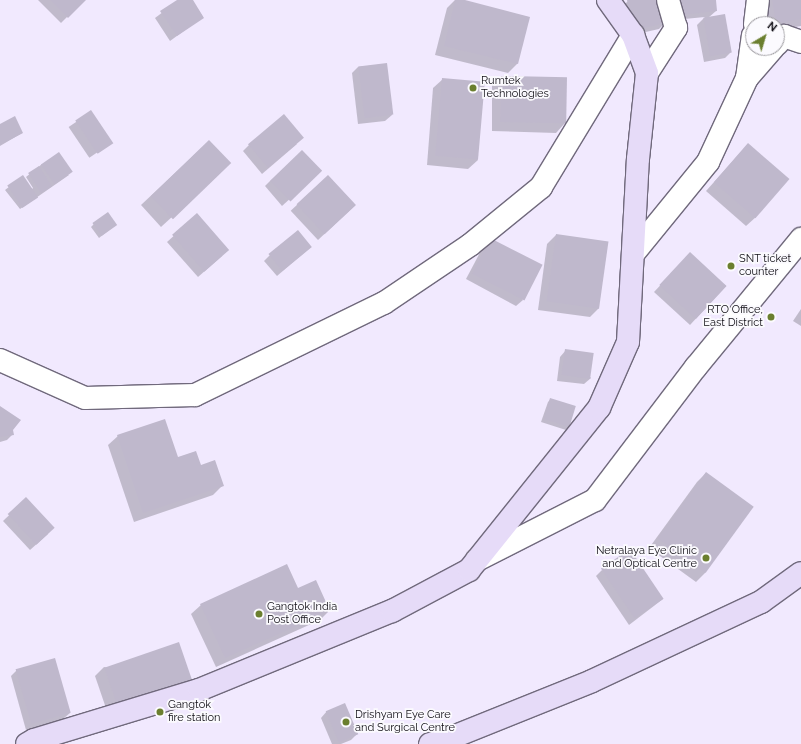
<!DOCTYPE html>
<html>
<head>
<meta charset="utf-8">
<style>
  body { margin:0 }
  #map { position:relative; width:801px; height:744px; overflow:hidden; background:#f1e9fe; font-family:Raleway,sans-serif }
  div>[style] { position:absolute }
  .shadow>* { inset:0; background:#0003; transform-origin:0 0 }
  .building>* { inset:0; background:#bfb8cc; transform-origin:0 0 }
  .roads { filter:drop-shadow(1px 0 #70697c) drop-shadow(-1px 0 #70697c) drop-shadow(0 1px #70697c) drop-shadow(0 -1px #70697c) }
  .minor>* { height:22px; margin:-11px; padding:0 11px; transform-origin:11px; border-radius:11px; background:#fff }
  .major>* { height:22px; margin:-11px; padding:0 11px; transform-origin:11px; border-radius:11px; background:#e6dbf8 }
  .dots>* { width:11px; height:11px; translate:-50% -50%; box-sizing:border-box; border:2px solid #fbfafe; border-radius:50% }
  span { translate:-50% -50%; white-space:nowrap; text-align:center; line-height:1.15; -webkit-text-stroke:3.5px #fbfafe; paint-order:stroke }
  .poi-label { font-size:11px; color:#0f0d14 }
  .left { translate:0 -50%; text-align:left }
  .right { translate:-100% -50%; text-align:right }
  .north { position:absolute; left:745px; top:16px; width:40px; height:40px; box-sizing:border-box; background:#fbfafe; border:1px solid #9d9ba0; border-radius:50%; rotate:38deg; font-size:11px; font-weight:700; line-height:16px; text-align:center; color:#0f0d14 }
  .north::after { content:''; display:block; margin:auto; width:14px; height:18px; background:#6b7f2f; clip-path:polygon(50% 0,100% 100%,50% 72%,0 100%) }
</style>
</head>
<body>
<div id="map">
  <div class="shadow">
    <div style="clip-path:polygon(38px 0,84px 0,61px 23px)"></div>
    <div style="clip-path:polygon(179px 0,192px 0,203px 17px,170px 41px,155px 18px)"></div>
    <div style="clip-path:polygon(455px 0,528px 17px,517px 64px,508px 73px,435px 55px,447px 8px)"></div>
    <div style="clip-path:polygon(629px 0,665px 23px,659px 29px,628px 36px,622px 7px)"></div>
    <div style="clip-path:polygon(672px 0,715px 0,716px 11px,708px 18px,731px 52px,725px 58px,704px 62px,697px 25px,705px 17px,674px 20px)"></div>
    <div style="clip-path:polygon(761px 0,801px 0,801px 26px,777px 30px,777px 24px,766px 24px)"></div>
    <div style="clip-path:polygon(386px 64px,392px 115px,385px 121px,358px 124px,352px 73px,358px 67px)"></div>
    <div style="clip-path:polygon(502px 77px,565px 123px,556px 133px,492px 131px,492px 86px)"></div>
    <div style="clip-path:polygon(443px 79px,478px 160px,468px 169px,427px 165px,433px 88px)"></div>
    <div style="left:91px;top:112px;width:37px;height:27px;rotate:56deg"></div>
    <div style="clip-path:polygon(0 125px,22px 133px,0 146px)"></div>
    <div style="clip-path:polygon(209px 141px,221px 172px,161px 227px,141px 205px)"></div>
    <div style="clip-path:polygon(297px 144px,262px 174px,243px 151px,249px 145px)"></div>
    <div style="clip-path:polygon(748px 144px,756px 217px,746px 226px,706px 191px)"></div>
    <div style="clip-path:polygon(42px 164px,69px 175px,20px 209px,5px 190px,22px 177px,32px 189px,33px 188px,26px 177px)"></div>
    <div style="left:328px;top:176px;width:40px;height:51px;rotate:47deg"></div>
    <div style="clip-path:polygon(314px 177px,282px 206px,265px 186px,271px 180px)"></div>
    <div style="clip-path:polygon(197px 215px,222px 256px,198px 277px,167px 242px)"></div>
    <div style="clip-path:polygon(94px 224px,113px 227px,99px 238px,91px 227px)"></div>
    <div style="clip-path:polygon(556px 235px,599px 308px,590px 317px,538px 310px,547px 244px)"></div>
    <div style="clip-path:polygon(490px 239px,523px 300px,516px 306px,466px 279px,484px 245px)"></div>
    <div style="clip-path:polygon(311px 247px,277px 276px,264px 261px,270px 255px)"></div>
    <div style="clip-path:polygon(684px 260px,726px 286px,690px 325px,654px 292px)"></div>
    <div style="clip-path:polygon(801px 309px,801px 326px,793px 321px)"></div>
    <div style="clip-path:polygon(566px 350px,591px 378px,584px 384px,557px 381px,560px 357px)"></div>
    <div style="clip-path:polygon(551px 399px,569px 427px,566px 430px,541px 422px,548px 402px)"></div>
    <div style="clip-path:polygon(0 408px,13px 434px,7px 440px,0 442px)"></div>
    <div style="clip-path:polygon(118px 436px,201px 466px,222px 486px,213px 495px,134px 522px,108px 445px)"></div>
    <div style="clip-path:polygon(706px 473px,705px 573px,696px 582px,649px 548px,697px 482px)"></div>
    <div style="clip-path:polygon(26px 499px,48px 534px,30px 550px,3px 521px)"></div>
    <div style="clip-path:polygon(602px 570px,663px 599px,629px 625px,596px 576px)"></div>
    <div style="clip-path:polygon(201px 605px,329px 611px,320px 620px,216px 667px,191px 614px)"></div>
    <div style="clip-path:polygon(104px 667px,192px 683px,109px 717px,95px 676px)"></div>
    <div style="clip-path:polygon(17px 670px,70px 713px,63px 719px,26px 730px,11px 676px)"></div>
    <div style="clip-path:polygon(327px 711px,357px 734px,351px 740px,341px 744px,332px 744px,321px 718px)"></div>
  </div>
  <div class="building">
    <div style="clip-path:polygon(50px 0,86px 0,68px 18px)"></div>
    <div style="clip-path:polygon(177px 0,193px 0,204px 18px,177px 36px,160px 11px)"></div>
    <div style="clip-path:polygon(455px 0,465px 0,530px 17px,518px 64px,444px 46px)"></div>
    <div style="clip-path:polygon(627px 0,659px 0,666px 23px,634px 30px)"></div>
    <div style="clip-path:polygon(679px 0,716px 0,717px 11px,680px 15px)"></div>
    <div style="clip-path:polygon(772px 0,801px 0,801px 19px,776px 23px)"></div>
    <div style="left:725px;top:14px;width:39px;height:22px;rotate:80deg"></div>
    <div style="left:387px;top:63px;width:52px;height:29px;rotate:83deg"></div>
    <div style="left:501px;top:76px;width:66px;height:46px;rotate:1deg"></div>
    <div style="left:442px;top:78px;width:43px;height:78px;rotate:5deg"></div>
    <div style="left:91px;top:110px;width:40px;height:19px;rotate:56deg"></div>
    <div style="left:284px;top:114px;width:31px;height:47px;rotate:50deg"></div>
    <div style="clip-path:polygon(15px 116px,23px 133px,0 145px,0 124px)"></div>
    <div style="left:209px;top:140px;width:32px;height:81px;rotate:46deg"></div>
    <div style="left:748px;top:143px;width:55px;height:52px;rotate:41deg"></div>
    <div style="left:302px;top:150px;width:29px;height:44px;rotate:46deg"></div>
    <div style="left:59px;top:152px;width:24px;height:22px;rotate:55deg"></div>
    <div style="left:39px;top:166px;width:24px;height:13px;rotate:57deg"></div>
    <div style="left:23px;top:175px;width:27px;height:19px;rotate:56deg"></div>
    <div style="left:328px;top:175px;width:41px;height:43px;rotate:47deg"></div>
    <div style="left:108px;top:212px;width:16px;height:19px;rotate:55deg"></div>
    <div style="left:197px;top:213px;width:49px;height:33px;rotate:49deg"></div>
    <div style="left:298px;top:230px;width:22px;height:38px;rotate:51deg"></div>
    <div style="left:556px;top:234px;width:53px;height:68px;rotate:8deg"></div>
    <div style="left:490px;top:238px;width:59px;height:40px;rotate:27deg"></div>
    <div style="left:690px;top:252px;width:50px;height:45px;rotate:43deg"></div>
    <div style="left:565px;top:349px;width:29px;height:26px;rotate:8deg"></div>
    <div style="left:550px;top:398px;width:27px;height:22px;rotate:17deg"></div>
    <div style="clip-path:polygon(0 406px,21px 420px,13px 430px,14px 435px,0 437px)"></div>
    <div style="clip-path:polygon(165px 419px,178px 457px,196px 451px,201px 465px,215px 460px,224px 486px,143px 513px,117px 435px)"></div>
    <div style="left:706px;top:472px;width:59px;height:82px;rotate:36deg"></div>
    <div style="left:26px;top:497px;width:42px;height:25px;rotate:47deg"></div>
    <div style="left:630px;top:549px;width:60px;height:35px;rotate:56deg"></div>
    <div style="clip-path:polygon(287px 564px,298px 588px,316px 580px,330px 611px,225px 658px,200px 604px)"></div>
    <div style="left:179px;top:642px;width:43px;height:79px;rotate:71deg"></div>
    <div style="left:55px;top:658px;width:57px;height:41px;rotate:74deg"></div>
    <div style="left:345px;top:703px;width:34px;height:21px;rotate:67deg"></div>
  </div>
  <div class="roads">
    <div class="minor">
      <div style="left:755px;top:24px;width:24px;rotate:-83deg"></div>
      <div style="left:777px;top:44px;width:11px;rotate:-49deg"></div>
      <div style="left:784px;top:36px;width:18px;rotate:19deg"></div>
      <div style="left:647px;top:73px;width:54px;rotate:-57.2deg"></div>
      <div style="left:676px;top:28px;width:29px;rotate:-106deg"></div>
      <div style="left:747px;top:78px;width:40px;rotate:-49deg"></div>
      <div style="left:633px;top:254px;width:119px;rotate:-50.8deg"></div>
      <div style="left:708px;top:162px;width:93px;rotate:-65.1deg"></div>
      <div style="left:747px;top:78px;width:43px;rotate:-82.1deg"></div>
      <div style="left:0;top:360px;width:93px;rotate:24.1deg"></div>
      <div style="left:85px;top:398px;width:110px;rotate:-1.6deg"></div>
      <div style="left:195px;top:395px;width:210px;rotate:-26deg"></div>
      <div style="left:384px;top:303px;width:104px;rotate:-34deg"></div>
      <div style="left:470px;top:245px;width:92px;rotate:-39.2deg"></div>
      <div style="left:541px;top:187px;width:178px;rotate:-58.8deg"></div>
      <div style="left:477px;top:560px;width:132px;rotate:-27deg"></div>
      <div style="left:595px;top:500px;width:167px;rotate:-52.8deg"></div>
      <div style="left:696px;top:367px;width:166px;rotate:-50.6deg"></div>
    </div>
    <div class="major">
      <div style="left:27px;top:744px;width:8px;rotate:-30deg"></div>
      <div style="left:34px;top:740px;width:172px;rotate:-16.9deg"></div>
      <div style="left:199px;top:690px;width:209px;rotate:-22.3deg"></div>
      <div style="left:392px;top:611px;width:87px;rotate:-28deg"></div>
      <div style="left:469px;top:570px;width:208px;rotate:-51.3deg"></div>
      <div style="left:599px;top:408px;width:72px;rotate:-66.3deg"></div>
      <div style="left:628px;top:342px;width:183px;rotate:-86.9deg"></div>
      <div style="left:638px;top:159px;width:86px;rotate:-84deg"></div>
      <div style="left:647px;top:73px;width:40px;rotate:-110.2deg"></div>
      <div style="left:633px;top:35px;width:43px;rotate:-125.5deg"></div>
      <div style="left:430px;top:744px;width:19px;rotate:-16deg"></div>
      <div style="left:448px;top:739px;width:155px;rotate:-21.9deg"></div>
      <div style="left:592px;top:681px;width:187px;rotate:-25.1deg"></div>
      <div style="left:761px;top:602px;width:49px;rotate:-35.9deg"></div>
    </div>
  </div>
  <div class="dots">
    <div style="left:473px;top:88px;background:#6b7f2f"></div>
    <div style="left:731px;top:266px;background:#6b7f2f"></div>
    <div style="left:771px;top:317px;background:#6b7f2f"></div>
    <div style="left:706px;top:558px;background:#6b7f2f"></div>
    <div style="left:259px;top:614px;background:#6b7f2f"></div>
    <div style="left:160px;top:712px;background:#6b7f2f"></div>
    <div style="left:346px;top:722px;background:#6b7f2f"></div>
  </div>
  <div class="poi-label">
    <span class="left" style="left:481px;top:88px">Rumtek<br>Technologies</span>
    <span class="left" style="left:739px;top:266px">SNT ticket<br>counter</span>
    <span class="right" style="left:763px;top:317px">RTO Office,<br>East District</span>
    <span class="right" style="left:697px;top:558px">Netralaya Eye Clinic<br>and Optical Centre</span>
    <span class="left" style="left:267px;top:614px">Gangtok India<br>Post Office</span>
    <span class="left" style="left:168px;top:712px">Gangtok<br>fire station</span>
    <span class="left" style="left:355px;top:722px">Drishyam Eye Care<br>and Surgical Centre</span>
  </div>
  <div class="north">N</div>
</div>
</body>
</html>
